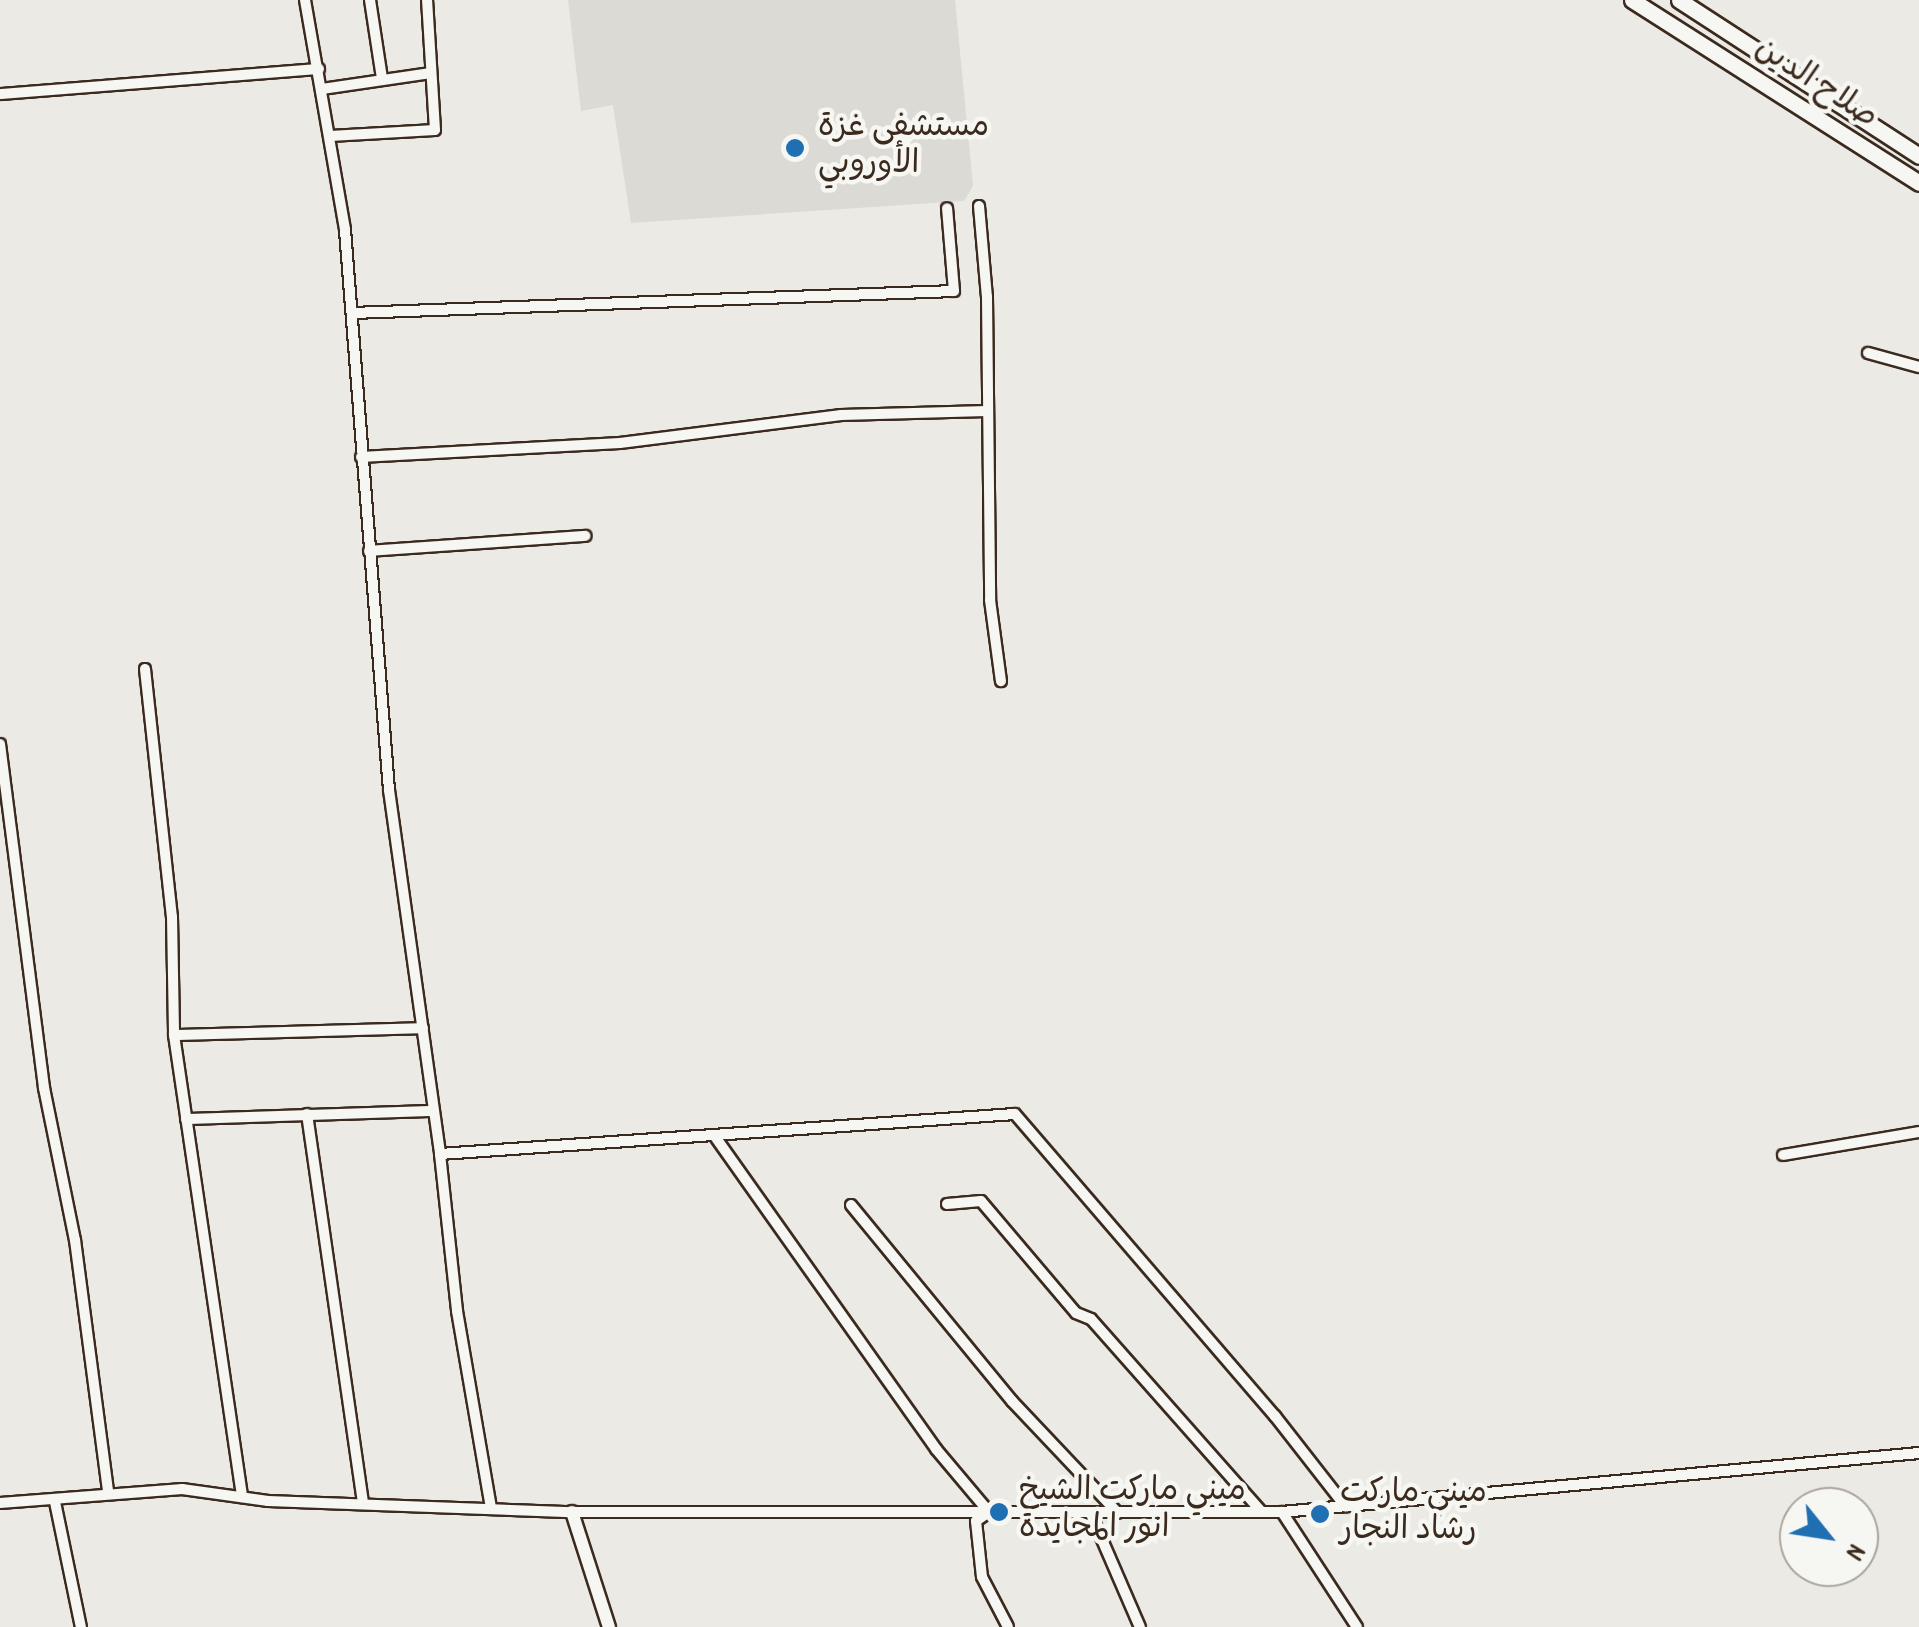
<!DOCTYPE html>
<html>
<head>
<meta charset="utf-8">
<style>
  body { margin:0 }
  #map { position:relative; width:1919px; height:1627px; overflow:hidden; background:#ebeae5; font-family:Dekko,"Playpen Sans Arabic",sans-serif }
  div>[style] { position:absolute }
  .built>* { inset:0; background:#dcdad4 }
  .roads { filter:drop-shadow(2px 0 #3b2a1e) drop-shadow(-2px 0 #3b2a1e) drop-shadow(0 2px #3b2a1e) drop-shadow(0 -2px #3b2a1e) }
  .minor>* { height:10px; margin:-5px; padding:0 5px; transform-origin:5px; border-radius:5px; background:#f6f6f2 }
  .tertiary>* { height:12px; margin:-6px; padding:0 6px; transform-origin:6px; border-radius:6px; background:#f6f6f2 }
  .trunk>* { height:15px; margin:-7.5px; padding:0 7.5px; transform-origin:7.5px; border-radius:7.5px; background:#f6f6f2 }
  .dots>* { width:28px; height:28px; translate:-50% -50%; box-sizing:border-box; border:5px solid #f6f6f2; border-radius:50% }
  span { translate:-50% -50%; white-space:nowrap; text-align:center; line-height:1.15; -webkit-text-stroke:9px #f6f6f2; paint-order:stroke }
  .street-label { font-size:32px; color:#3b2a1e }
  .poi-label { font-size:32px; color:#3b2a1e }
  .left { translate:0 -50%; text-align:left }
  .north { position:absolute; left:1779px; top:1487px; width:100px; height:100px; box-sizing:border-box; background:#f6f6f2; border:2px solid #aba49d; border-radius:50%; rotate:120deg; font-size:28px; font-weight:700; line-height:40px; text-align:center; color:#3b2a1e }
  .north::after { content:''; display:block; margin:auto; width:35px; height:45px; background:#1f6fb2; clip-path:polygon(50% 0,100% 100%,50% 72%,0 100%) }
</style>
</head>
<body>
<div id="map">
  <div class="built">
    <div style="clip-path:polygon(568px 0,955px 0,973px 186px,964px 201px,631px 223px,613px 105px,581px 111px)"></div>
  </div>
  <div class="roads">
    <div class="minor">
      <div style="left:305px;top:0;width:233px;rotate:80.1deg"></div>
      <div style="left:345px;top:230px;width:562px;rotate:85.51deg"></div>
      <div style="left:389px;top:790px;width:368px;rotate:82deg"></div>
      <div style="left:440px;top:1154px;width:158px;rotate:83.8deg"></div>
      <div style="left:457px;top:1311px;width:199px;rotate:80.2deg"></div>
      <div style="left:370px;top:0;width:79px;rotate:81.3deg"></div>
      <div style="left:322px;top:89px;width:110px;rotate:-8.4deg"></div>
      <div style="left:0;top:94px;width:320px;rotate:-4.5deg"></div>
      <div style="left:330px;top:136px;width:105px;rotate:-3.3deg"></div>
      <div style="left:435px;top:130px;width:130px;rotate:-93.5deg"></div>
      <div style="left:979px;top:206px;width:91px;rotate:85deg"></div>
      <div style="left:987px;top:297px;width:303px;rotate:89.4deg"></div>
      <div style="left:990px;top:600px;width:82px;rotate:82.3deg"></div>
      <div style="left:352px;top:313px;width:602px;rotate:-2.09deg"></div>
      <div style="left:954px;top:291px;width:83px;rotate:-94.8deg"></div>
      <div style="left:1868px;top:353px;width:53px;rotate:15.4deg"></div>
      <div style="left:361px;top:457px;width:259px;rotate:-3.1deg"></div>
      <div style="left:620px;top:443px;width:223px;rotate:-7.2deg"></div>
      <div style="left:841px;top:415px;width:146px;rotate:-1.6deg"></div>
      <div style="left:369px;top:551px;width:217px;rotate:-4deg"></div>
      <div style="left:145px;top:669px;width:249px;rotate:83.8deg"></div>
      <div style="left:172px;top:917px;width:118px;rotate:89deg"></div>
      <div style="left:174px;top:1035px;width:467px;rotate:81.6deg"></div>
      <div style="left:0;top:744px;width:347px;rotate:82.7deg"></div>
      <div style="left:44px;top:1088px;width:155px;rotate:78.5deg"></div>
      <div style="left:75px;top:1240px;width:254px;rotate:82.5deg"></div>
      <div style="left:174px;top:1035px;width:249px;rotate:-1.6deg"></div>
      <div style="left:307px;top:1114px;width:393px;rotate:81.8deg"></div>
      <div style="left:186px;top:1119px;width:246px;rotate:-1.9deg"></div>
      <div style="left:716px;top:1138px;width:381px;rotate:54.7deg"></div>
      <div style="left:936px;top:1449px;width:82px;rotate:49.9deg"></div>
      <div style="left:989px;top:1512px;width:16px;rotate:145deg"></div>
      <div style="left:976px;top:1521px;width:56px;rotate:83.9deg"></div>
      <div style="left:982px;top:1577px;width:56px;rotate:62.5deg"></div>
      <div style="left:440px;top:1154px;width:576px;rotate:-3.98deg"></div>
      <div style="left:1015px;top:1114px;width:399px;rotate:49.3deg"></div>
      <div style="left:1275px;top:1416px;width:115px;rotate:52deg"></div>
      <div style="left:1783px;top:1155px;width:138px;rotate:-9.6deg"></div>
      <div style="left:947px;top:1204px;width:34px;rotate:-5deg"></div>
      <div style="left:981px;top:1201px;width:147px;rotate:49.7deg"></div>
      <div style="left:1076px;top:1313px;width:16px;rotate:22deg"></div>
      <div style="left:1091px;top:1319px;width:256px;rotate:48.5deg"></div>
      <div style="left:851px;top:1205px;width:254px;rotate:50.6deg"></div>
      <div style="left:1012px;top:1401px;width:154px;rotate:46.6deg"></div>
      <div style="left:55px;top:1502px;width:128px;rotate:78.3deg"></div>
      <div style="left:0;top:1503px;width:183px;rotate:-4.4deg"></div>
      <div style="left:182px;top:1489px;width:87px;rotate:7.9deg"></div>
      <div style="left:268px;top:1501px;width:304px;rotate:2.1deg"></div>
      <div style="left:572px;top:1512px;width:710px"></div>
      <div style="left:1282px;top:1512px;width:640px;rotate:-5.29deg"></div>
      <div style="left:1282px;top:1512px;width:137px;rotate:56.9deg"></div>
      <div style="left:1091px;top:1514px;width:123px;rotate:66.6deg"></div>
    </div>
    <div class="tertiary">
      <div style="left:572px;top:1512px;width:121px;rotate:72.2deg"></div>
    </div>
    <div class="trunk">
      <div style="left:1632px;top:0;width:340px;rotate:32.5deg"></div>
      <div style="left:1679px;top:0;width:286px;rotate:33deg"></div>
    </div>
  </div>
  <div class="dots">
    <div style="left:795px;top:148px;background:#1f6fb2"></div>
    <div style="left:999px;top:1512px;background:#1f6fb2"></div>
    <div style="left:1320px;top:1514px;background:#1f6fb2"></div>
  </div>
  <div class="street-label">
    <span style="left:1815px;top:85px;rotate:33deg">صلاح الدين</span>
  </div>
  <div class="poi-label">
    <span class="left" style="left:818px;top:148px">مستشفى غزة<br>الأوروبي</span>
    <span class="left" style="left:1019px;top:1512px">ميني ماركت الشيخ<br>انور المجايدة</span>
    <span class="left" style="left:1340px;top:1514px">ميني ماركت<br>رشاد النجار</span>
  </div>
  <div class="north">N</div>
</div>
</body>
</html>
